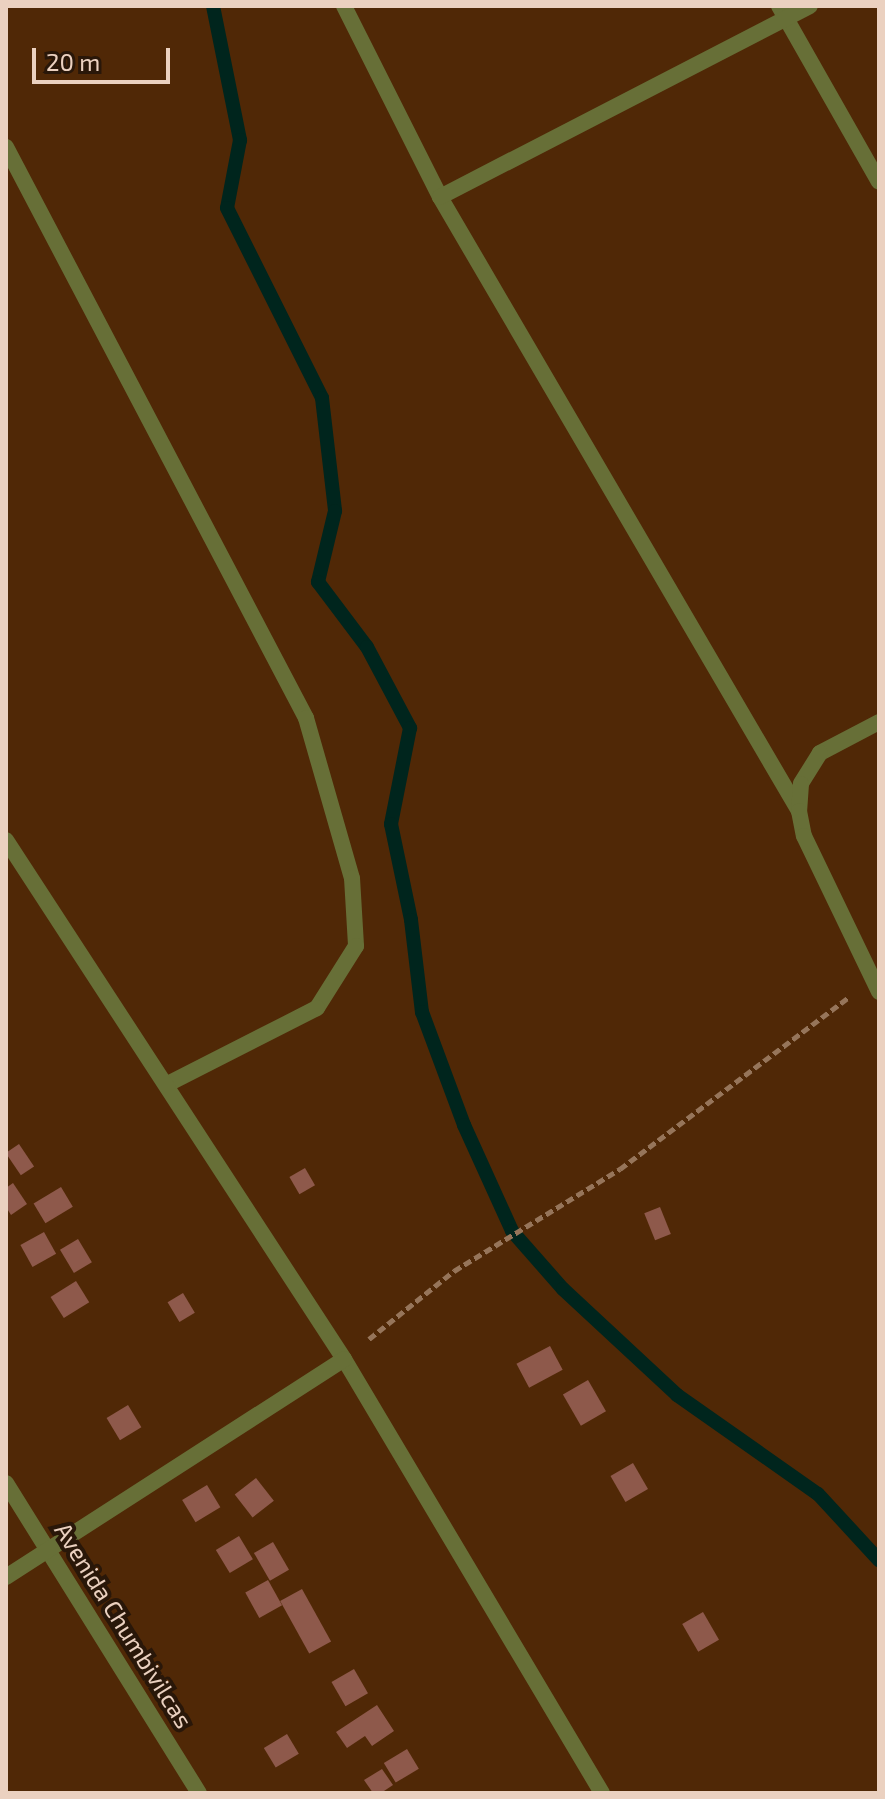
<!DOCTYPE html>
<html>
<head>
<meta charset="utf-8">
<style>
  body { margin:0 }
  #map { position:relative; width:885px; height:1799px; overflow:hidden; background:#502806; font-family:"Exo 2",sans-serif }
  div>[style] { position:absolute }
  .stream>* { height:14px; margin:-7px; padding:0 7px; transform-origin:7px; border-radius:7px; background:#00251d }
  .building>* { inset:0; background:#8e594b; transform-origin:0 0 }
  .path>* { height:5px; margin-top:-2.5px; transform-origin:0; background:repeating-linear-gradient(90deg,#96755a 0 8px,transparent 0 12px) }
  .street>* { height:16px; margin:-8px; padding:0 8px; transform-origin:8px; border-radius:8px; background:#676f37 }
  span { translate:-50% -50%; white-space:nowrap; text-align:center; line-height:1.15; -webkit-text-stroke:8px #291709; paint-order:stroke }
  .street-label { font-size:24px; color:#ebd1c0 }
  .frame { position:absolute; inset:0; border:8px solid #ebd1c0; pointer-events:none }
  .scale { position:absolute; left:32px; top:48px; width:138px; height:36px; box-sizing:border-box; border:4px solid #ebd1c0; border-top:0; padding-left:10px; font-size:24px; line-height:28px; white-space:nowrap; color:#ebd1c0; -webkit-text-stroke:6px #291709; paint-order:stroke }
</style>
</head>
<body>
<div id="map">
  <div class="stream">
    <div style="left:213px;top:6px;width:137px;rotate:78.6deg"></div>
    <div style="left:240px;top:140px;width:69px;rotate:100.8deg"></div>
    <div style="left:227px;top:208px;width:212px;rotate:63.4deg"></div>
    <div style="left:322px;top:398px;width:114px;rotate:83.4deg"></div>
    <div style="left:335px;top:511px;width:73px;rotate:103.5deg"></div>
    <div style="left:318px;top:582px;width:81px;rotate:53deg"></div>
    <div style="left:367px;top:647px;width:92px;rotate:62deg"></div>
    <div style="left:410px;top:728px;width:98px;rotate:101.2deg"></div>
    <div style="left:391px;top:824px;width:98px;rotate:78.2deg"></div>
    <div style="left:411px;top:920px;width:93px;rotate:83.2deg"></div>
    <div style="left:422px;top:1012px;width:121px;rotate:69.6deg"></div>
    <div style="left:464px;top:1125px;width:116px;rotate:65.6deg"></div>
    <div style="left:512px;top:1231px;width:77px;rotate:48.7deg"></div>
    <div style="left:563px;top:1289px;width:156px;rotate:42.9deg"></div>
    <div style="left:677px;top:1395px;width:172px;rotate:35.1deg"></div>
    <div style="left:818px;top:1494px;width:90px;rotate:47.3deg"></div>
  </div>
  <div class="building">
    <div style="left:19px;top:1144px;width:27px;height:16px;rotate:56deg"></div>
    <div style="left:305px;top:1168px;width:20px;height:18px;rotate:60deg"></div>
    <div style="clip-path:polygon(13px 1183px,27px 1204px,11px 1215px,6px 1207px,6px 1188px)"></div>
    <div style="left:61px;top:1187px;width:23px;height:32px;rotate:59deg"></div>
    <div style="left:660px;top:1207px;width:29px;height:17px;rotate:68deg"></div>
    <div style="left:44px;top:1232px;width:25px;height:27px;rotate:61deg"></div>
    <div style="left:78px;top:1239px;width:27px;height:21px;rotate:59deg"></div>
    <div style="left:76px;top:1281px;width:25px;height:30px;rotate:58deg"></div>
    <div style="left:183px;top:1293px;width:23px;height:18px;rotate:59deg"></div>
    <div style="left:550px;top:1346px;width:27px;height:38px;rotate:62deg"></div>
    <div style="left:588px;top:1380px;width:36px;height:29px;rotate:60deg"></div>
    <div style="left:128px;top:1405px;width:26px;height:25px;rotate:59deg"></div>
    <div style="left:633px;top:1463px;width:30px;height:26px;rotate:60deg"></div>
    <div style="left:256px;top:1478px;width:29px;height:27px;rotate:52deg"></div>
    <div style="left:207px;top:1485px;width:26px;height:29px;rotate:59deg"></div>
    <div style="left:239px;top:1536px;width:27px;height:27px;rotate:59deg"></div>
    <div style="left:273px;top:1542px;width:32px;height:22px;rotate:60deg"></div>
    <div style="left:268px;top:1580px;width:29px;height:26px;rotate:61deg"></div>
    <div style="left:302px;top:1589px;width:60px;height:25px;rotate:61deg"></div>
    <div style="left:703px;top:1612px;width:32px;height:24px;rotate:60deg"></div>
    <div style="left:354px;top:1669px;width:28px;height:26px;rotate:60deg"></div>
    <div style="clip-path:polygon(377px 1705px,394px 1731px,372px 1746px,365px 1736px,347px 1748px,336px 1732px)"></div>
    <div style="left:287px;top:1734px;width:23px;height:27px;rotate:59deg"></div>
    <div style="left:407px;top:1749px;width:23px;height:27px;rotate:59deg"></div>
    <div style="clip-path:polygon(382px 1769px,393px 1785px,381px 1793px,373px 1793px,364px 1780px)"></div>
  </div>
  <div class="path">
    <div style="left:369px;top:1339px;width:109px;rotate:-38.7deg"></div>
    <div style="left:454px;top:1271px;width:195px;rotate:-31.6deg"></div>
    <div style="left:620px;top:1169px;width:286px;rotate:-36.9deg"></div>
  </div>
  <div class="street">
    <div style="left:344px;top:6px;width:214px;rotate:63.3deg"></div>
    <div style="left:440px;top:197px;width:711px;rotate:59.69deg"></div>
    <div style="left:779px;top:6px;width:202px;rotate:60.4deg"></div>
    <div style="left:6px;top:147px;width:645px;rotate:62.28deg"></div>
    <div style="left:306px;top:718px;width:166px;rotate:74deg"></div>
    <div style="left:352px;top:878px;width:68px;rotate:86.6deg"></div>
    <div style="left:356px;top:946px;width:73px;rotate:122.2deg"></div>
    <div style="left:317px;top:1008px;width:169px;rotate:153deg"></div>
    <div style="left:440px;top:197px;width:416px;rotate:-27.3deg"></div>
    <div style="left:879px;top:722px;width:67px;rotate:152.3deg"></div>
    <div style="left:820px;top:753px;width:36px;rotate:122deg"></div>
    <div style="left:801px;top:784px;width:27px;rotate:94deg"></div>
    <div style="left:799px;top:811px;width:25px;rotate:79deg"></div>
    <div style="left:804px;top:836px;width:173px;rotate:64.3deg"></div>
    <div style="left:6px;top:840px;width:619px;rotate:56.93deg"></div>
    <div style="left:344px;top:1359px;width:505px;rotate:59.27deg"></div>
    <div style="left:6px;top:1483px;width:365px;rotate:58.1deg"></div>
    <div style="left:6px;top:1577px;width:402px;rotate:-32.8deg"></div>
  </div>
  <div class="street-label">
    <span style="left:124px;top:1625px;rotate:58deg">Avenida Chumbivilcas</span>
  </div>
  <div class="frame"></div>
  <div class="scale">20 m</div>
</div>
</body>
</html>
